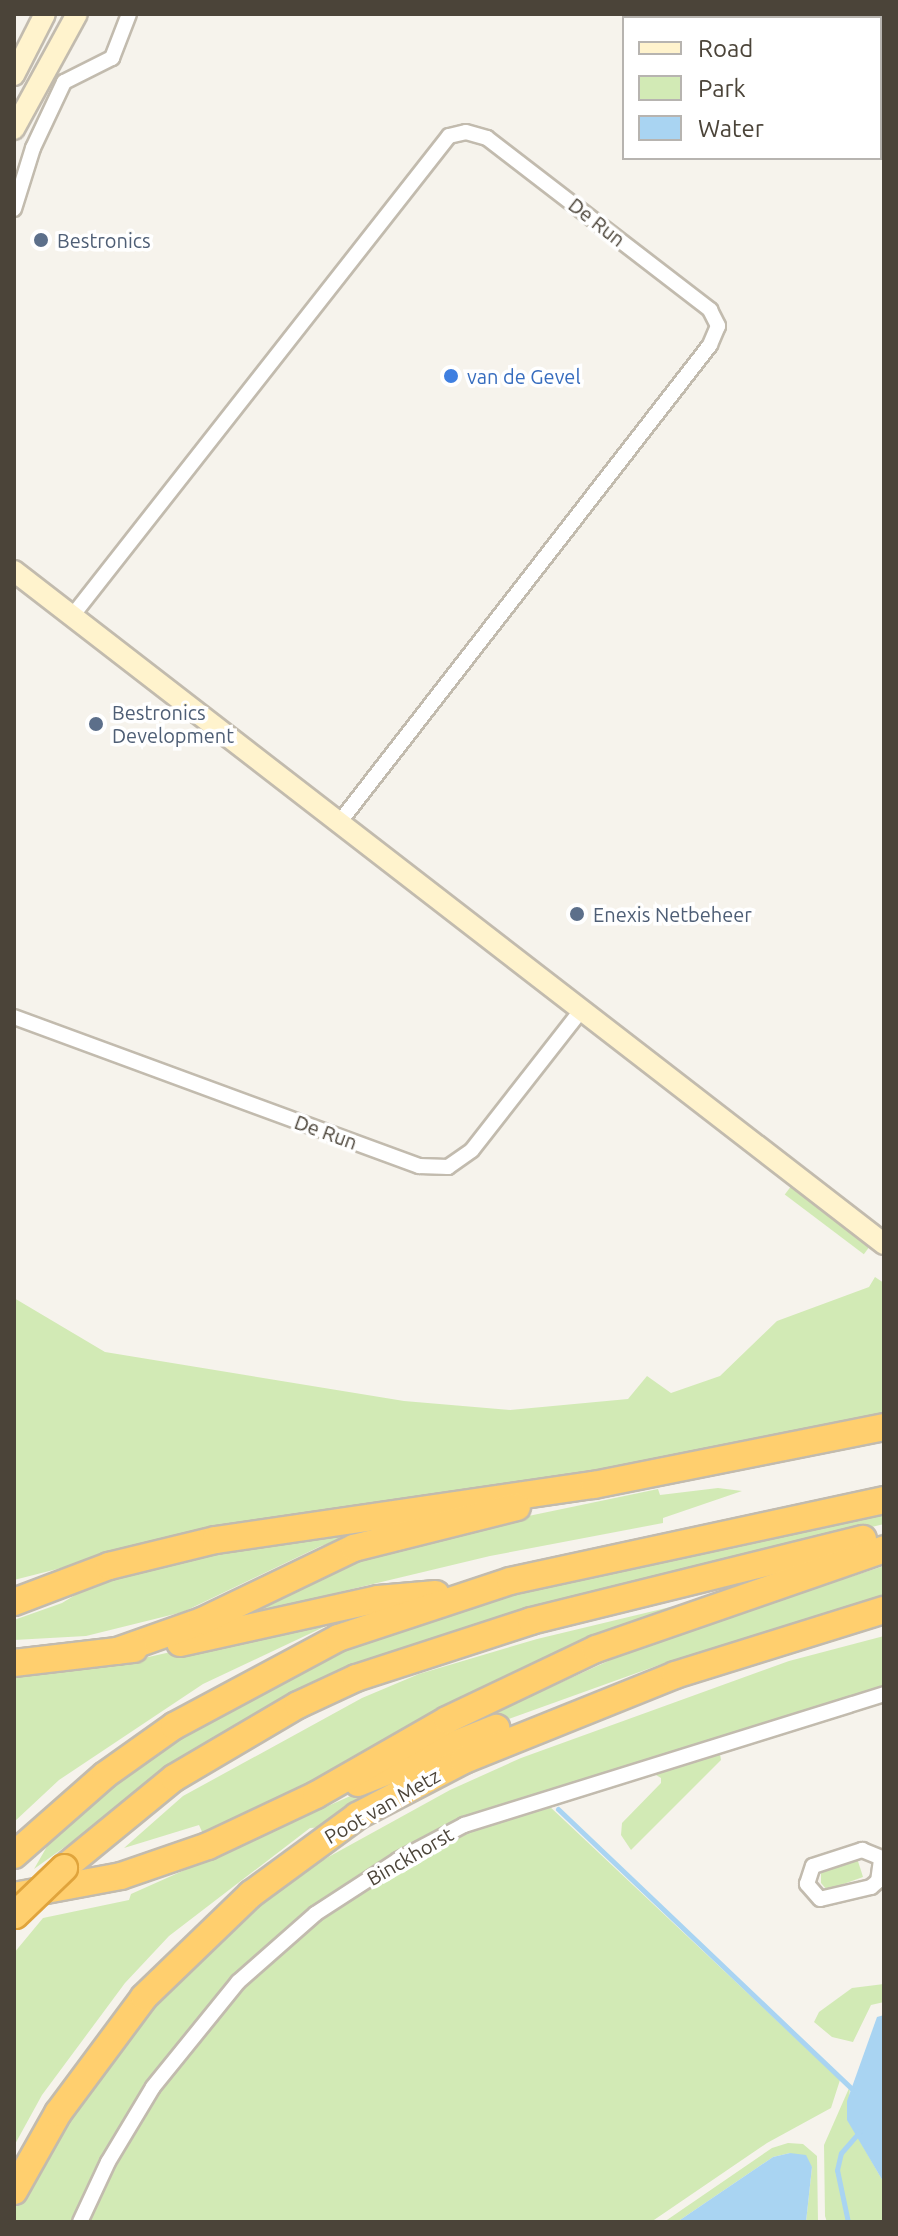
<!DOCTYPE html>
<html>
<head>
<meta charset="utf-8">
<style>
  body { margin:0 }
  #map { position:relative; width:898px; height:2236px; overflow:hidden; background:#f6f3ec; font-family:Ubuntu,sans-serif }
  div>[style] { position:absolute }
  .green>* { inset:0; background:#d2eab5; transform-origin:0 0 }
  .water>* { inset:0; background:#a9d4f2 }
  .stream>* { height:5px; margin:-2.5px; padding:0 2.5px; transform-origin:2.5px; border-radius:2.5px; background:#a9d4f2 }
  .roads { filter:drop-shadow(2px 0 #c2bbae) drop-shadow(-2px 0 #c2bbae) drop-shadow(0 2px #c2bbae) drop-shadow(0 -2px #c2bbae) }
  .street>* { height:14px; margin:-7px; padding:0 7px; transform-origin:7px; border-radius:7px; background:#fff }
  .secondary>* { height:20px; margin:-10px; padding:0 10px; transform-origin:10px; border-radius:10px; background:#fff3cd }
  .highway>* { height:26px; margin:-13px; padding:0 13px; transform-origin:13px; border-radius:13px; background:#ffcf6e }
  .bridges { filter:drop-shadow(2px 0 #e0a43c) drop-shadow(-2px 0 #e0a43c) drop-shadow(0 2px #e0a43c) drop-shadow(0 -2px #e0a43c) }
  .highway-bridge>* { height:26px; margin:-13px; padding:0 13px; transform-origin:13px; border-radius:13px; background:#ffcf6e }
  .dots>* { width:22px; height:22px; translate:-50% -50%; box-sizing:border-box; border:4px solid #fff; border-radius:50% }
  span { translate:-50% -50%; white-space:nowrap; text-align:center; line-height:1.15; -webkit-text-stroke:7px #fff; paint-order:stroke }
  .street-label { font-size:20px; color:#4b4439 }
  .service-label { font-size:20px; color:#4e5e75 }
  .left { translate:0 -50%; text-align:left }
  .shop-label { font-size:20px; color:#366cbe }
  .frame { position:absolute; inset:0; border:16px solid #4b4439; pointer-events:none }
  .legend { position:absolute; left:622px; top:16px; width:260px; height:144px; box-sizing:border-box; background:#fff; border:2px solid #b7b4b0; margin:0; padding:10px 14px; list-style:none; font-size:24px; color:#4b4439 }
  .legend li { display:flex; align-items:center; gap:16px; height:40px }
  .legend b { width:40px; border:2px solid #b7b4b0 }
</style>
</head>
<body>
<div id="map">
  <div class="green">
    <div style="left:792px;top:1185px;width:99px;height:12px;rotate:37deg"></div>
    <div style="clip-path:polygon(875px 1277px,884px 1283px,884px 1412px,662px 1459px,214px 1529px,14px 1580px,14px 1298px,105px 1352px,404px 1401px,510px 1410px,628px 1399px,647px 1376px,671px 1393px,720px 1376px,777px 1321px,869px 1287px)"></div>
    <div style="clip-path:polygon(718px 1488px,742px 1491px,663px 1518px,663px 1523px,490px 1556px,239px 1616px,238px 1610px,395px 1544px,658px 1489px,660px 1495px)"></div>
    <div style="clip-path:polygon(884px 1511px,884px 1524px,519px 1613px,356px 1668px,225px 1732px,34px 1869px,60px 1824px,171px 1739px,354px 1643px,497px 1595px)"></div>
    <div style="clip-path:polygon(394px 1524px,321px 1546px,183px 1612px,86px 1636px,14px 1640px,14px 1620px,62px 1603px,110px 1574px,161px 1559px)"></div>
    <div style="clip-path:polygon(884px 1566px,884px 1597px,659px 1665px,456px 1738px,452px 1732px,650px 1642px)"></div>
    <div style="clip-path:polygon(691px 1602px,203px 1834px,199px 1825px,124px 1848px,183px 1796px,362px 1698px,419px 1674px,537px 1639px)"></div>
    <div style="clip-path:polygon(360px 1610px,203px 1684px,59px 1780px,14px 1822px,14px 1678px,135px 1660px)"></div>
    <div style="clip-path:polygon(884px 1636px,884px 1688px,463px 1820px,233px 1979px,103px 2160px,72px 2222px,14px 2222px,14px 2210px,64px 2121px,154px 1999px,283px 1882px,450px 1790px,521px 1758px,789px 1661px)"></div>
    <div style="clip-path:polygon(458px 1748px,326px 1827px,310px 1828px,169px 1936px,125px 1983px,42px 2095px,14px 2146px,14px 1953px,43px 1918px,129px 1900px,131px 1894px)"></div>
    <div style="clip-path:polygon(720px 1754px,721px 1760px,631px 1850px,621px 1835px,622px 1823px,661px 1783px,661px 1778px,651px 1772px)"></div>
    <div style="clip-path:polygon(547px 1804px,840px 2080px,831px 2108px,767px 2143px,651px 2222px,89px 2222px,113px 2165px,159px 2092px,257px 1973px,320px 1920px,401px 1868px,468px 1832px)"></div>
    <div style="clip-path:polygon(857px 1858px,863px 1877px,827px 1890px,821px 1883px,821px 1870px)"></div>
    <div style="clip-path:polygon(884px 1984px,884px 2002px,871px 2005px,853px 2042px,832px 2037px,814px 2022px,819px 2012px,852px 1988px)"></div>
    <div style="clip-path:polygon(850px 2086px,848px 2120px,884px 2183px,884px 2222px,827px 2222px,825px 2216px,824px 2145px)"></div>
    <div style="clip-path:polygon(788px 2143px,803px 2144px,817px 2156px,818px 2222px,806px 2222px,812px 2167px,790px 2153px,773px 2157px,677px 2222px,664px 2222px,772px 2148px)"></div>
  </div>
  <div class="water">
    <div style="clip-path:polygon(884px 2015px,884px 2183px,847px 2120px,847px 2101px,877px 2017px)"></div>
    <div style="clip-path:polygon(790px 2153px,806px 2155px,812px 2167px,806px 2222px,677px 2222px,773px 2157px)"></div>
  </div>
  <div class="stream">
    <div style="left:558px;top:1809px;width:407px;rotate:43.6deg"></div>
    <div style="left:848px;top:2222px;width:53px;rotate:-101.9deg"></div>
    <div style="left:837px;top:2170px;width:17px;rotate:-77deg"></div>
    <div style="left:841px;top:2153px;width:29px;rotate:-49deg"></div>
  </div>
  <div class="roads">
    <div class="street">
      <div style="left:14px;top:209px;width:64px;rotate:-72.7deg"></div>
      <div style="left:33px;top:148px;width:73px;rotate:-64.8deg"></div>
      <div style="left:64px;top:82px;width:54px;rotate:-26.6deg"></div>
      <div style="left:112px;top:58px;width:47px;rotate:-68.9deg"></div>
      <div style="left:73px;top:615px;width:609px;rotate:-51.87deg"></div>
      <div style="left:449px;top:136px;width:17px;rotate:-13deg"></div>
      <div style="left:466px;top:132px;width:22px;rotate:16deg"></div>
      <div style="left:487px;top:138px;width:282px;rotate:37.6deg"></div>
      <div style="left:710px;top:310px;width:18px;rotate:63deg"></div>
      <div style="left:718px;top:326px;width:21px;rotate:113deg"></div>
      <div style="left:710px;top:345px;width:605px;rotate:127.82deg"></div>
      <div style="left:14px;top:1017px;width:432px;rotate:20.2deg"></div>
      <div style="left:419px;top:1166px;width:29px;rotate:2deg"></div>
      <div style="left:448px;top:1167px;width:29px;rotate:-35deg"></div>
      <div style="left:472px;top:1150px;width:175px;rotate:-52deg"></div>
      <div style="left:881px;top:1860px;width:21px;rotate:98deg"></div>
      <div style="left:878px;top:1881px;width:9px;rotate:139deg"></div>
      <div style="left:871px;top:1887px;width:52px;rotate:166.8deg"></div>
      <div style="left:820px;top:1899px;width:20px;rotate:-131deg"></div>
      <div style="left:807px;top:1884px;width:19px;rotate:-72deg"></div>
      <div style="left:813px;top:1866px;width:52px;rotate:-18.1deg"></div>
      <div style="left:862px;top:1850px;width:24px;rotate:22deg"></div>
      <div style="left:80px;top:2222px;width:66px;rotate:-65deg"></div>
      <div style="left:108px;top:2162px;width:87px;rotate:-59deg"></div>
      <div style="left:153px;top:2087px;width:135px;rotate:-51deg"></div>
      <div style="left:238px;top:1982px;width:103px;rotate:-41.4deg"></div>
      <div style="left:315px;top:1914px;width:99px;rotate:-33deg"></div>
      <div style="left:398px;top:1860px;width:75px;rotate:-27.9deg"></div>
      <div style="left:464px;top:1825px;width:440px;rotate:-17.3deg"></div>
    </div>
    <div class="secondary">
      <div style="left:828px;top:14px;width:9px;rotate:27deg"></div>
      <div style="left:880px;top:42px;width:4px;rotate:27deg"></div>
      <div style="left:14px;top:75px;width:68px;rotate:-63.1deg"></div>
      <div style="left:14px;top:129px;width:131px;rotate:-61.3deg"></div>
      <div style="left:14px;top:571px;width:1100px;rotate:37.72deg"></div>
    </div>
    <div class="highway">
      <div style="left:14px;top:1602px;width:102px;rotate:-20.8deg"></div>
      <div style="left:109px;top:1566px;width:110px;rotate:-13.7deg"></div>
      <div style="left:216px;top:1540px;width:382px;rotate:-8.3deg"></div>
      <div style="left:594px;top:1485px;width:296px;rotate:-11.3deg"></div>
      <div style="left:180px;top:1643px;width:203px;rotate:-12.5deg"></div>
      <div style="left:378px;top:1599px;width:58px;rotate:-4.9deg"></div>
      <div style="left:117px;top:1651px;width:90px;rotate:-19.4deg"></div>
      <div style="left:202px;top:1621px;width:169px;rotate:-25.7deg"></div>
      <div style="left:354px;top:1548px;width:168px;rotate:-14.1deg"></div>
      <div style="left:14px;top:1663px;width:121px;rotate:-6.7deg"></div>
      <div style="left:358px;top:1783px;width:149px;rotate:-21.7deg"></div>
      <div style="left:14px;top:1855px;width:121px;rotate:-41.3deg"></div>
      <div style="left:105px;top:1775px;width:85px;rotate:-35.4deg"></div>
      <div style="left:174px;top:1726px;width:186px;rotate:-28.2deg"></div>
      <div style="left:338px;top:1638px;width:181px;rotate:-18.3deg"></div>
      <div style="left:510px;top:1581px;width:383px;rotate:-12.2deg"></div>
      <div style="left:64px;top:1868px;width:142px;rotate:-39.3deg"></div>
      <div style="left:174px;top:1778px;width:144px;rotate:-30.5deg"></div>
      <div style="left:298px;top:1705px;width:64px;rotate:-25deg"></div>
      <div style="left:356px;top:1678px;width:184px;rotate:-18deg"></div>
      <div style="left:531px;top:1621px;width:342px;rotate:-13.9deg"></div>
      <div style="left:14px;top:1896px;width:109px;rotate:-10.6deg"></div>
      <div style="left:121px;top:1876px;width:92px;rotate:-19deg"></div>
      <div style="left:208px;top:1846px;width:119px;rotate:-25.3deg"></div>
      <div style="left:316px;top:1795px;width:151px;rotate:-29.8deg"></div>
      <div style="left:447px;top:1720px;width:165px;rotate:-25.5deg"></div>
      <div style="left:596px;top:1649px;width:305px;rotate:-19.1deg"></div>
      <div style="left:14px;top:2191px;width:90px;rotate:-60.6deg"></div>
      <div style="left:58px;top:2113px;width:144px;rotate:-53.4deg"></div>
      <div style="left:144px;top:1997px;width:149px;rotate:-43.9deg"></div>
      <div style="left:251px;top:1894px;width:132px;rotate:-36.3deg"></div>
      <div style="left:357px;top:1816px;width:121px;rotate:-27.6deg"></div>
      <div style="left:464px;top:1760px;width:227px;rotate:-21.9deg"></div>
      <div style="left:675px;top:1675px;width:219px;rotate:-17.3deg"></div>
    </div>
  </div>
  <div class="bridges">
    <div class="highway-bridge">
      <div style="left:15px;top:1915px;width:68px;rotate:-43.8deg"></div>
    </div>
  </div>
  <div class="dots">
    <div style="left:41px;top:240px;background:#5c6f8a"></div>
    <div style="left:451px;top:376px;background:#3f7fe0"></div>
    <div style="left:96px;top:724px;background:#5c6f8a"></div>
    <div style="left:577px;top:914px;background:#5c6f8a"></div>
  </div>
  <div class="street-label">
    <span style="left:597px;top:222px;rotate:38deg">De Run</span>
    <span style="left:326px;top:1132px;rotate:20deg">De Run</span>
    <span style="left:382px;top:1806px;rotate:-30deg">Poot van Metz</span>
    <span style="left:410px;top:1856px;rotate:-30deg">Binckhorst</span>
  </div>
  <div class="service-label">
    <span class="left" style="left:57px;top:240px">Bestronics</span>
    <span class="left" style="left:112px;top:724px">Bestronics<br>Development</span>
    <span class="left" style="left:593px;top:914px">Enexis Netbeheer</span>
  </div>
  <div class="shop-label">
    <span class="left" style="left:467px;top:376px">van de Gevel</span>
  </div>
  <div class="frame"></div>
  <ul class="legend">
  <li><b style="height:10px;background:#fff3cd"></b>Road</li>
  <li><b style="height:22px;background:#d2eab5"></b>Park</li>
  <li><b style="height:22px;background:#a9d4f2"></b>Water</li>
  </ul>
</div>
</body>
</html>
